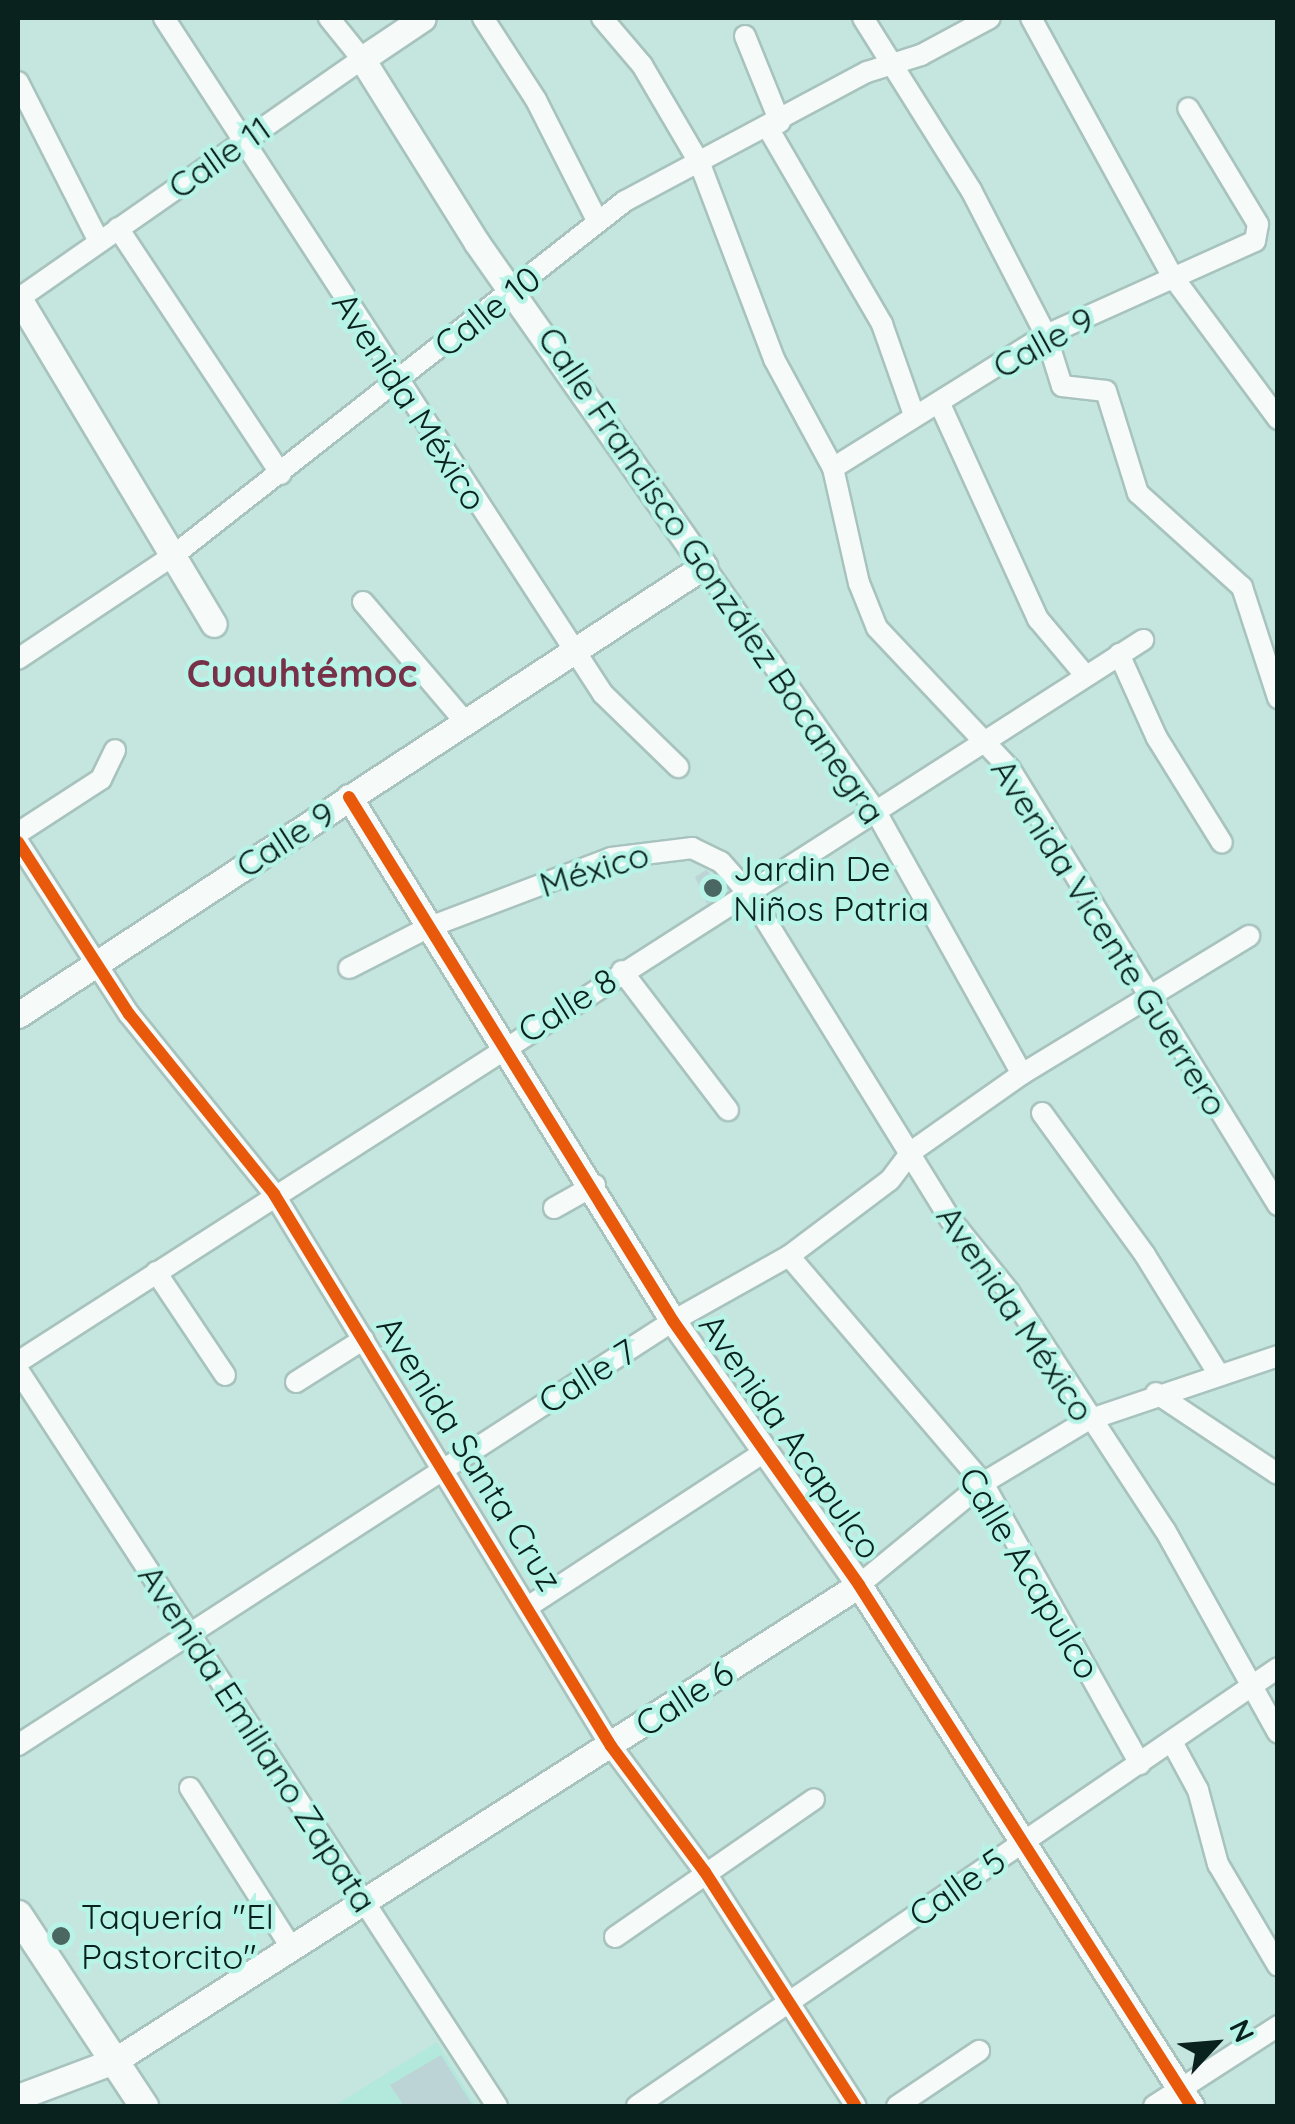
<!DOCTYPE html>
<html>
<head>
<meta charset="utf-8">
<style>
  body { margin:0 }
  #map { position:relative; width:1295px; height:2124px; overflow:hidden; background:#c5e6df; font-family:Quicksand,sans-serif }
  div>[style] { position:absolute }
  .built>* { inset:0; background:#b3e8dd }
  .building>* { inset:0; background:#bdd4d7 }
  .roads { filter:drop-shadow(2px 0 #a8c3bd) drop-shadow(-2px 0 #a8c3bd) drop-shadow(0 2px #a8c3bd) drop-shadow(0 -2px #a8c3bd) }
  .minor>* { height:20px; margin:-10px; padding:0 10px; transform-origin:10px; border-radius:10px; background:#f6fbfa }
  .tertiary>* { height:25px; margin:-12.5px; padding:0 12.5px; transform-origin:12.5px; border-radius:12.5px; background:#f6fbfa }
  .secondary>* { height:28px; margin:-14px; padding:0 14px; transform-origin:14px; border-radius:14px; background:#f6fbfa }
  .cycleway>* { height:12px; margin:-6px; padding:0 6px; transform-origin:6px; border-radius:6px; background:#e8590c }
  .dots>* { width:28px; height:28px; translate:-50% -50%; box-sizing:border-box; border:5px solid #b7f4e7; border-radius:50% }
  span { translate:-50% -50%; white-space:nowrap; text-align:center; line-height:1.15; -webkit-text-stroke:9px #b7f4e7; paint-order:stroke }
  .street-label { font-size:35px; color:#0a221e }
  .poi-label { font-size:35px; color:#0a221e }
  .left { translate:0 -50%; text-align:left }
  .neighbourhood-label { font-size:38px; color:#773249; font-weight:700 }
  .frame { position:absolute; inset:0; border:20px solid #0a221e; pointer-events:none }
  .north { position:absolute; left:1165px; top:1994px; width:100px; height:100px; -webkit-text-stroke:8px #b7f4e7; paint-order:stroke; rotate:64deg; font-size:28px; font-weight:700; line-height:40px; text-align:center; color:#0a221e }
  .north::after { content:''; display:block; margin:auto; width:35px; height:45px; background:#0a221e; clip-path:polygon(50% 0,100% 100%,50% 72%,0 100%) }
</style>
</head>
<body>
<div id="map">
  <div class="built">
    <div style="clip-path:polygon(437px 2042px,476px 2106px,334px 2106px)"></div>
  </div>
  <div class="building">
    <div style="clip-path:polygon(706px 870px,728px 890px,707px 904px,695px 877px)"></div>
    <div style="clip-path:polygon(441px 2055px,473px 2106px,404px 2106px,390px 2085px)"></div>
  </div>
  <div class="roads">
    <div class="minor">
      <div style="left:164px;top:18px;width:806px;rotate:57deg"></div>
      <div style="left:603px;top:694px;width:105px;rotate:44.2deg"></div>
      <div style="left:483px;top:18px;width:98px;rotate:57.1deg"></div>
      <div style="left:536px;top:100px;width:135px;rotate:63.1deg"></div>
      <div style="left:602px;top:18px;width:62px;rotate:49.6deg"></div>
      <div style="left:642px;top:65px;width:115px;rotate:59.6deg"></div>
      <div style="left:700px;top:164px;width:209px;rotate:69.2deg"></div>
      <div style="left:774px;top:359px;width:124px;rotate:61.6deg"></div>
      <div style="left:833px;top:468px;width:118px;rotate:77.3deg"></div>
      <div style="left:859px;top:583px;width:48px;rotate:68.2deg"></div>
      <div style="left:877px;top:628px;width:194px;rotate:46.7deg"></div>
      <div style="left:1010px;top:769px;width:512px;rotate:58.42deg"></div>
      <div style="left:863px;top:18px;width:203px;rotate:57.9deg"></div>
      <div style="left:971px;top:190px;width:163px;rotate:62.7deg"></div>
      <div style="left:1046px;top:335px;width:53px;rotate:72.6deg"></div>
      <div style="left:1062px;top:386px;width:44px;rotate:6.5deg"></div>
      <div style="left:1106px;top:391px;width:107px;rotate:72.6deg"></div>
      <div style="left:1138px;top:493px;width:140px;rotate:42.1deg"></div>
      <div style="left:1242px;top:587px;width:117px;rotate:72deg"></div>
      <div style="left:1031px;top:18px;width:295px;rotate:61.3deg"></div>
      <div style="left:1173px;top:277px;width:177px;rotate:53.5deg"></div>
      <div style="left:745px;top:36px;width:93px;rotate:67.9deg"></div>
      <div style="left:18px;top:82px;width:177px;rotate:63.1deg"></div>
      <div style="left:768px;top:128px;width:227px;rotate:59.8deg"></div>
      <div style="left:882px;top:324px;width:96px;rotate:70.6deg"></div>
      <div style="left:118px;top:228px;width:295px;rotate:56.5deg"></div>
      <div style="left:18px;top:299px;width:419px;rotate:-34.9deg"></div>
      <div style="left:362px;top:59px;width:53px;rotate:-128.8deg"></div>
      <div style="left:939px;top:402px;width:239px;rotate:65.5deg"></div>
      <div style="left:1038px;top:619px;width:73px;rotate:50deg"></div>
      <div style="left:833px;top:468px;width:251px;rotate:-32deg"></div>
      <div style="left:1046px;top:335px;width:229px;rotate:-24.2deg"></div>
      <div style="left:1255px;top:241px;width:17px;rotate:-80deg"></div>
      <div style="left:1258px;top:224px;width:135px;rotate:-121.1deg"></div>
      <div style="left:704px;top:566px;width:298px;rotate:55deg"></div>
      <div style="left:875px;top:810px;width:302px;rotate:60.9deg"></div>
      <div style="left:363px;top:602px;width:159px;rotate:49.6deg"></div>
      <div style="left:1119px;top:654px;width:92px;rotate:65.7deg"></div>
      <div style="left:1157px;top:738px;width:123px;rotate:58.2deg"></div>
      <div style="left:18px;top:659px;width:187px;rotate:-33.7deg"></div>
      <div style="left:174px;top:555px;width:573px;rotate:-38.13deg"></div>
      <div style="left:625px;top:201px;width:274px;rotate:-28.1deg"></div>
      <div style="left:867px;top:72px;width:57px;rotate:-17.5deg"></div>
      <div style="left:921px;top:55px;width:78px;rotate:-28.2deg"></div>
      <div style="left:18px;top:833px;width:99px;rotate:-33deg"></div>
      <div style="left:101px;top:779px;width:32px;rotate:-64deg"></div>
      <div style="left:18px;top:842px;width:205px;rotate:57.2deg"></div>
      <div style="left:129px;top:1014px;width:231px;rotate:51.1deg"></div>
      <div style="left:274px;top:1194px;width:647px;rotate:58.6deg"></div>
      <div style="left:611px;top:1746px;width:157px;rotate:53.3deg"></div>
      <div style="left:705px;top:1872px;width:278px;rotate:57.2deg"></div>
      <div style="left:349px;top:968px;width:88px;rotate:-27.1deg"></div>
      <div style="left:427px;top:928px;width:197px;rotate:-20.8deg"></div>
      <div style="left:611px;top:858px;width:82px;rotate:-7deg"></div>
      <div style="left:692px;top:848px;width:32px;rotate:26deg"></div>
      <div style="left:721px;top:862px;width:44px;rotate:48.7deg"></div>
      <div style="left:750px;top:895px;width:382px;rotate:58.3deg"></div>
      <div style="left:951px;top:1220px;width:92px;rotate:51.1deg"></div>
      <div style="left:1009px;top:1292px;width:285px;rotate:56.8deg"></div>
      <div style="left:1165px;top:1530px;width:232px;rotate:60.9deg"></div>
      <div style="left:622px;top:971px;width:175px;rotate:52.7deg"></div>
      <div style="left:1042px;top:1113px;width:175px;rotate:54deg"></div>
      <div style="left:1145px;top:1255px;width:141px;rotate:58.3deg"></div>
      <div style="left:554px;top:1208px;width:47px;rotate:-29.3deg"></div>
      <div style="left:789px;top:1256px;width:299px;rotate:49.5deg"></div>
      <div style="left:983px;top:1483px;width:322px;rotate:60.8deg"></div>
      <div style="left:156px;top:1272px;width:124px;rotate:56.2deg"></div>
      <div style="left:18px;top:1362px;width:1337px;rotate:-32.69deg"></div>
      <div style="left:18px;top:1370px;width:878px;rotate:56.94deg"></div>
      <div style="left:296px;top:1382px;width:80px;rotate:-32.3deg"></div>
      <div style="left:1156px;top:1393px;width:146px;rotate:33.6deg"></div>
      <div style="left:859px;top:1585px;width:161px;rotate:-39.4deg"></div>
      <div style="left:983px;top:1483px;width:122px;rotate:-31deg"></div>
      <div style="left:1088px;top:1420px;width:200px;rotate:-18.6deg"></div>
      <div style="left:529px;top:1606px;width:281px;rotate:-33.2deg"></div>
      <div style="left:1172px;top:1742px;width:55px;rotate:61.6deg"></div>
      <div style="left:1198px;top:1790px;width:77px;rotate:74.9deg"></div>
      <div style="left:1218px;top:1864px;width:118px;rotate:59.5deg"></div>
      <div style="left:18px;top:1745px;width:780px;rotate:-32.92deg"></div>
      <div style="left:673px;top:1321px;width:133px;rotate:-29.3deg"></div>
      <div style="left:789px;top:1256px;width:126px;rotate:-37deg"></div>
      <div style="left:890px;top:1180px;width:35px;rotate:-53deg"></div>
      <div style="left:911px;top:1152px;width:136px;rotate:-35.1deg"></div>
      <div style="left:1022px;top:1074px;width:266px;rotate:-31.3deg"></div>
      <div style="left:190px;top:1788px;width:191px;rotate:57.6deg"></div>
      <div style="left:615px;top:1937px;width:242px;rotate:-34.7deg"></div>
      <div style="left:637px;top:2106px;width:776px;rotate:-34.35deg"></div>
      <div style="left:897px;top:2106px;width:99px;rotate:-33.9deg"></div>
      <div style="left:1154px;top:2106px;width:148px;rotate:-32.8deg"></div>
    </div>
    <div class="tertiary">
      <div style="left:18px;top:297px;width:381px;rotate:59.1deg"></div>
      <div style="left:349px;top:797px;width:616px;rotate:58.27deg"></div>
      <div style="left:673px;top:1321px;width:323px;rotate:54.8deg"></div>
      <div style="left:859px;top:1585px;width:618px;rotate:57.49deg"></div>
      <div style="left:18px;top:1015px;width:820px;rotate:-33.21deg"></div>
      <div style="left:704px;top:566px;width:395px;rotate:-125.1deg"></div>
      <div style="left:477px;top:243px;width:217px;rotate:-122deg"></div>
      <div style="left:362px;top:59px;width:73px;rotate:-33.9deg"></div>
      <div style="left:18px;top:2097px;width:103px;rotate:-20.6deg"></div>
      <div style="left:114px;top:2061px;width:884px;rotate:-32.58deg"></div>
    </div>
    <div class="secondary">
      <div style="left:18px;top:1915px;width:229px;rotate:56.6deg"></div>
    </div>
  </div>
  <div class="cycleway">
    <div style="left:349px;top:797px;width:616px;rotate:58.27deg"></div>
    <div style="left:673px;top:1321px;width:323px;rotate:54.8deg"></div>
    <div style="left:859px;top:1585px;width:618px;rotate:57.49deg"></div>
    <div style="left:18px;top:842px;width:205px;rotate:57.2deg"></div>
    <div style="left:129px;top:1014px;width:231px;rotate:51.1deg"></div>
    <div style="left:274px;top:1194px;width:647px;rotate:58.6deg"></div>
    <div style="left:611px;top:1746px;width:157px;rotate:53.3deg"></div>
    <div style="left:705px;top:1872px;width:278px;rotate:57.2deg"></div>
  </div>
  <div class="dots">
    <div style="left:713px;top:888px;background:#4b6762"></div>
    <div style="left:61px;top:1936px;background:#4b6762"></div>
  </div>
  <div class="street-label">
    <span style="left:219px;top:157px;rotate:-35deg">Calle 11</span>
    <span style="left:487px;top:311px;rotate:-38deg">Calle 10</span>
    <span style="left:1043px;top:342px;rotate:-29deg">Calle 9</span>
    <span style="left:410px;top:401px;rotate:57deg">Avenida México</span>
    <span style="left:712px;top:575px;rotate:56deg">Calle Francisco González Bocanegra</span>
    <span style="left:285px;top:839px;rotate:-33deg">Calle 9</span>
    <span style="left:594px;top:869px;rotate:-17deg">México</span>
    <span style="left:1110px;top:937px;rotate:58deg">Avenida Vicente Guerrero</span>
    <span style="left:567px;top:1005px;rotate:-32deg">Calle 8</span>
    <span style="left:1016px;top:1313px;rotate:56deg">Avenida México</span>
    <span style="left:587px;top:1376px;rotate:-32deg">Calle 7</span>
    <span style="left:791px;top:1436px;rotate:55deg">Avenida Acapulco</span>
    <span style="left:470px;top:1453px;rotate:58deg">Avenida Santa Cruz</span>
    <span style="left:1030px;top:1573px;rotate:59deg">Calle Acapulco</span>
    <span style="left:684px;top:1698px;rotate:-33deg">Calle 6</span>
    <span style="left:258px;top:1738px;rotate:57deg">Avenida Emiliano Zapata</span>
    <span style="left:957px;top:1887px;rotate:-35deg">Calle 5</span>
  </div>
  <div class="poi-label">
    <span class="left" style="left:733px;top:888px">Jardin De<br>Niños Patria</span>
    <span class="left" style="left:81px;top:1936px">Taquería "El<br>Pastorcito"</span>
  </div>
  <div class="neighbourhood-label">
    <span style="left:302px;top:674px">Cuauhtémoc</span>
  </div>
  <div class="frame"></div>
  <div class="north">N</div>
</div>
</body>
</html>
